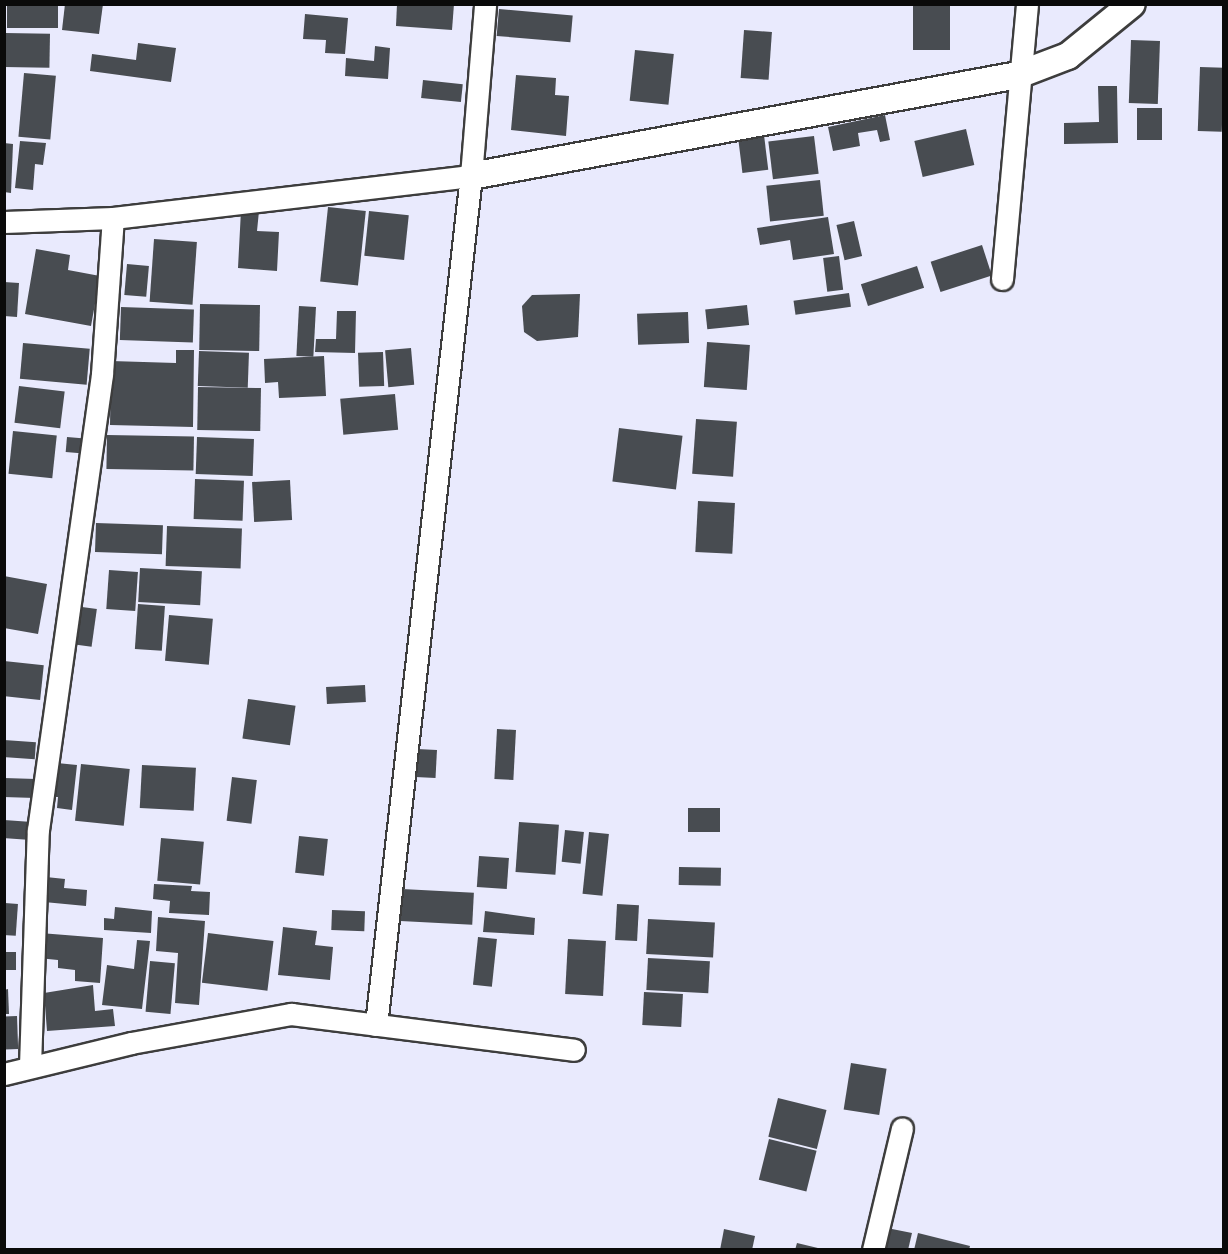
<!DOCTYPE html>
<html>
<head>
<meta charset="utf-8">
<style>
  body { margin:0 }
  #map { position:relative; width:1228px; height:1254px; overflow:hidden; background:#e9eafd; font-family:"Roboto Serif",serif }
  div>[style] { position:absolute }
  .building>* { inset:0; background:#484c51; transform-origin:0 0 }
  .roads { filter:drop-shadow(2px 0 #3d3d3d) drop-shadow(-2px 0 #3d3d3d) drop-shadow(0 2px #3d3d3d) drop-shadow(0 -2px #3d3d3d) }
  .minor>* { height:21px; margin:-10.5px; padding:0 10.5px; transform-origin:10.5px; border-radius:10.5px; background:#fff }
  .tertiary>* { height:26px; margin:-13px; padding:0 13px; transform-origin:13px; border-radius:13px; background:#fff }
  span { translate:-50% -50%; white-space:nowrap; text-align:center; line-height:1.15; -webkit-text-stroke:6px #fff; paint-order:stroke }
  .frame { position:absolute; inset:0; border:6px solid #0a0a0a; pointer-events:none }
</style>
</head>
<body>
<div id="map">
  <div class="building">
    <div style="left:7px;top:4px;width:51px;height:24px"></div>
    <div style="clip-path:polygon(65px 4px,103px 4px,99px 34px,62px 30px)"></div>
    <div style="clip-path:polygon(397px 4px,454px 4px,452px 30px,396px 26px)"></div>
    <div style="left:913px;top:4px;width:37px;height:46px"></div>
    <div style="left:499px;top:9px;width:74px;height:27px;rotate:5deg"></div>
    <div style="clip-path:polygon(305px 14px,348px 18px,345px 54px,325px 53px,326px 40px,303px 39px)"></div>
    <div style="left:744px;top:30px;width:28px;height:48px;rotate:4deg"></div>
    <div style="left:5px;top:33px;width:45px;height:34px;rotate:1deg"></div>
    <div style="left:1131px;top:40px;width:29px;height:63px;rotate:2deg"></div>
    <div style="clip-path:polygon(138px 43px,176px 48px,171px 82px,90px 71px,92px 54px,136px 60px)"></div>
    <div style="clip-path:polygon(375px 46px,390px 48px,388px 79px,345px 76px,346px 58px,374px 61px)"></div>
    <div style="left:635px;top:50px;width:39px;height:51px;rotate:6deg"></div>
    <div style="left:1200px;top:67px;width:24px;height:64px;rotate:2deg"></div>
    <div style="left:24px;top:73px;width:32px;height:64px;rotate:5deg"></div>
    <div style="clip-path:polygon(516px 75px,556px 78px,555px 95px,569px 96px,566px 136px,511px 130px)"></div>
    <div style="left:423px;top:80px;width:40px;height:18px;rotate:6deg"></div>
    <div style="clip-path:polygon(1098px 86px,1117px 86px,1118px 143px,1064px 144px,1064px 123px,1099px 122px)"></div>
    <div style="left:1137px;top:108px;width:25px;height:32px"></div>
    <div style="clip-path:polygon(885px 115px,890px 140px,880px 142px,877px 130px,858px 133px,860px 146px,833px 151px,828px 127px)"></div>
    <div style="left:966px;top:129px;width:37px;height:53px;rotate:77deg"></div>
    <div style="left:764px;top:135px;width:35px;height:26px;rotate:83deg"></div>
    <div style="left:814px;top:136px;width:38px;height:46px;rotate:83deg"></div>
    <div style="clip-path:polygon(20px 141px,46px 143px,43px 165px,35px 164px,33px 190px,15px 188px)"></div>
    <div style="clip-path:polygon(4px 143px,13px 144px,11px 193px,4px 192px)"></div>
    <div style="left:820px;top:180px;width:36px;height:54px;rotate:84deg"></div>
    <div style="left:328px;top:207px;width:38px;height:75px;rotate:6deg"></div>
    <div style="clip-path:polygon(241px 210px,259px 211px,257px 231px,279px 232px,277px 271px,238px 268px)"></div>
    <div style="left:369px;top:211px;width:40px;height:45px;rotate:6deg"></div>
    <div style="clip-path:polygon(828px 217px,834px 254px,793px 260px,790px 240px,760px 245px,757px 228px)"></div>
    <div style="left:854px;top:221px;width:36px;height:18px;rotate:77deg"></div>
    <div style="left:154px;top:239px;width:43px;height:63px;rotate:4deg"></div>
    <div style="left:982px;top:245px;width:32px;height:54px;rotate:72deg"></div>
    <div style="clip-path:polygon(36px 249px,70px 255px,68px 270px,100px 276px,91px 326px,25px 314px)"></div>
    <div style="left:839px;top:256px;width:34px;height:16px;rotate:83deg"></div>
    <div style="left:127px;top:264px;width:22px;height:31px;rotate:5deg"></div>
    <div style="left:917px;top:266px;width:23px;height:59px;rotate:72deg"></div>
    <div style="clip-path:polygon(4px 282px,19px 283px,17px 317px,4px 316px)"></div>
    <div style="left:849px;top:293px;width:14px;height:56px;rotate:82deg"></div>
    <div style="clip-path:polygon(580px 294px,578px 337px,537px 341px,524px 332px,522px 306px,532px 295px)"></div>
    <div style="left:200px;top:304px;width:60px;height:46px;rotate:1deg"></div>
    <div style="left:747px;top:305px;width:20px;height:42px;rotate:84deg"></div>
    <div style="left:299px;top:306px;width:17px;height:50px;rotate:3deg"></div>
    <div style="left:121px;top:307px;width:73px;height:33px;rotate:2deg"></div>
    <div style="clip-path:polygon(337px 311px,356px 311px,355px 353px,315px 352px,316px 339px,336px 339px)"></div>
    <div style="left:688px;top:312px;width:31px;height:51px;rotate:88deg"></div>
    <div style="left:707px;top:342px;width:43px;height:45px;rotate:4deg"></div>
    <div style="left:23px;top:343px;width:67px;height:36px;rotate:5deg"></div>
    <div style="left:411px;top:348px;width:37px;height:26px;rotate:85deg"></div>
    <div style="clip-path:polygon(176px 350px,194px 350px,193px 427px,110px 425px,111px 361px,176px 363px)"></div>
    <div style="left:199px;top:351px;width:50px;height:35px;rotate:2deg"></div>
    <div style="left:383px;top:352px;width:34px;height:25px;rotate:88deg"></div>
    <div style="clip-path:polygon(324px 356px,326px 396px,279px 398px,278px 382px,265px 383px,264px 359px)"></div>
    <div style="left:19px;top:386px;width:46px;height:37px;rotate:7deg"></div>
    <div style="left:198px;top:387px;width:63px;height:43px;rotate:1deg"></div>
    <div style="left:395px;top:394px;width:36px;height:55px;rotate:85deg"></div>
    <div style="left:696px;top:419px;width:41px;height:55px;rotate:4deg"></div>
    <div style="left:619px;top:428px;width:64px;height:54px;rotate:7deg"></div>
    <div style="left:13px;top:431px;width:44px;height:43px;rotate:6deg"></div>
    <div style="left:107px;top:435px;width:87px;height:34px;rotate:1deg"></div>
    <div style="left:67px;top:437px;width:21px;height:15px;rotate:5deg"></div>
    <div style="left:197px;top:437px;width:57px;height:37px;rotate:2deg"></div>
    <div style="left:195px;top:479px;width:49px;height:40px;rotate:2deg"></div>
    <div style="left:290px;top:480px;width:40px;height:38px;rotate:87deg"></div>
    <div style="left:698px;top:501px;width:37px;height:51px;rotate:3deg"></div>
    <div style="left:96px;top:523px;width:67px;height:29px;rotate:2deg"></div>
    <div style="left:167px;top:526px;width:75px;height:40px;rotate:2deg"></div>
    <div style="left:140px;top:568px;width:62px;height:34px;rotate:3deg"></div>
    <div style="left:109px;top:570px;width:29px;height:39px;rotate:4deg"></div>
    <div style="clip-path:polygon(4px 576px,47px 584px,38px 634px,4px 628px)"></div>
    <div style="left:138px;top:604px;width:27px;height:45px;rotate:4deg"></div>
    <div style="left:82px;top:607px;width:15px;height:38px;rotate:8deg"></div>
    <div style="left:169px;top:615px;width:44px;height:46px;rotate:5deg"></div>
    <div style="left:4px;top:661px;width:40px;height:35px;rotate:6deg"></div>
    <div style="left:365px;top:685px;width:17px;height:39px;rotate:87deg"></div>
    <div style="left:248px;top:699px;width:48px;height:40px;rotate:8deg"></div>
    <div style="left:497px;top:729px;width:19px;height:50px;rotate:3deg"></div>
    <div style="left:4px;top:740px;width:32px;height:17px;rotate:4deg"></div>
    <div style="left:417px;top:749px;width:20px;height:28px;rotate:3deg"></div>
    <div style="clip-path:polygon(57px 763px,77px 765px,72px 810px,57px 808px,58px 797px,54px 797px)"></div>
    <div style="left:81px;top:764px;width:49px;height:57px;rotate:6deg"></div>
    <div style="left:142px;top:765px;width:54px;height:43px;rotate:3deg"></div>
    <div style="left:232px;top:777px;width:25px;height:44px;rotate:7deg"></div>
    <div style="left:4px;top:778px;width:32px;height:19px;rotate:2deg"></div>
    <div style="left:688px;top:808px;width:32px;height:24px"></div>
    <div style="left:4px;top:820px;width:28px;height:18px;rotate:4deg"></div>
    <div style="left:519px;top:822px;width:40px;height:50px;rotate:4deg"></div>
    <div style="left:565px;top:830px;width:19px;height:32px;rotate:6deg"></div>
    <div style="left:589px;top:832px;width:20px;height:62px;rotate:6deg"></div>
    <div style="left:299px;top:836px;width:29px;height:37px;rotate:6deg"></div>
    <div style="left:161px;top:838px;width:43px;height:43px;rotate:5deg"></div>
    <div style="left:479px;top:856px;width:30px;height:31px;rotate:4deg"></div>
    <div style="left:679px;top:867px;width:42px;height:18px;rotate:1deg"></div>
    <div style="clip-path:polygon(46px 877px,65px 879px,64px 888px,87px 890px,86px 906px,44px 902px)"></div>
    <div style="clip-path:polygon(154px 884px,192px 886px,191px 891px,210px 892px,209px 915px,169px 913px,170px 901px,153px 899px)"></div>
    <div style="left:402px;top:889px;width:72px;height:32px;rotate:3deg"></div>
    <div style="left:5px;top:903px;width:13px;height:32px;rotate:4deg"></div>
    <div style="left:617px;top:904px;width:22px;height:36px;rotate:3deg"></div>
    <div style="clip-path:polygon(115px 907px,152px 911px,151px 933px,104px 930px,104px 918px,114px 919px)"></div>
    <div style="left:332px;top:910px;width:33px;height:20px;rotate:2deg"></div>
    <div style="clip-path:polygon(485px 911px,535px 918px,534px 935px,483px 932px)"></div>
    <div style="clip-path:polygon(158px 917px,205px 921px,199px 1005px,175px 1003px,178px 953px,156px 951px)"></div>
    <div style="left:648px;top:919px;width:67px;height:35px;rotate:3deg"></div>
    <div style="clip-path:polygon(283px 927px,317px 931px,315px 945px,333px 947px,330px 980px,278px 975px)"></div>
    <div style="clip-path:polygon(40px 933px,103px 938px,100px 983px,75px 981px,75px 970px,58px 968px,58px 960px,38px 958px)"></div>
    <div style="left:208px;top:933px;width:66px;height:50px;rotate:7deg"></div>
    <div style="left:478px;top:937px;width:19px;height:48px;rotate:6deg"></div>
    <div style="left:568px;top:939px;width:38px;height:55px;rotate:3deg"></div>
    <div style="clip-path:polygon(137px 940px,150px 941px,142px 1009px,102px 1005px,107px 965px,134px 969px)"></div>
    <div style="left:4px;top:952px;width:12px;height:18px"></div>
    <div style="left:648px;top:958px;width:62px;height:32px;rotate:3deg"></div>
    <div style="left:150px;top:961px;width:25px;height:51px;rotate:5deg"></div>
    <div style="clip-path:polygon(93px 985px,95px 1011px,113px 1009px,115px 1026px,47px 1031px,44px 993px)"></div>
    <div style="clip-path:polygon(8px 989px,9px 1014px,4px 1014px,4px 990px)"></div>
    <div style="left:644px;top:992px;width:39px;height:33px;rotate:3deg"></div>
    <div style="left:17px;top:1016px;width:33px;height:13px;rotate:88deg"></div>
    <div style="left:851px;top:1063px;width:36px;height:47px;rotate:9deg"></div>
    <div style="left:778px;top:1098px;width:50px;height:40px;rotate:14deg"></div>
    <div style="left:769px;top:1139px;width:49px;height:42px;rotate:14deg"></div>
    <div style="clip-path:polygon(887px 1228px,912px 1233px,908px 1250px,883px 1250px)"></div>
    <div style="clip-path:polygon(724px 1229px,755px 1236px,752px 1250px,720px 1250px)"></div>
    <div style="clip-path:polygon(918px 1233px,970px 1246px,969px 1250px,914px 1250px)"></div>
    <div style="clip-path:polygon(797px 1243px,822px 1249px,822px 1250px,795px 1250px)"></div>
  </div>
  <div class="roads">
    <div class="minor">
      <div style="left:4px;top:222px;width:109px;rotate:-2.1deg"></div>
      <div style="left:113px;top:218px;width:360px;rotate:-6.7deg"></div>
      <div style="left:1002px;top:279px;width:276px;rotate:-84.8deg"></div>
      <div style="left:376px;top:1025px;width:854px;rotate:-83.62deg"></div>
      <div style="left:471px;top:176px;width:173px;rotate:-85.3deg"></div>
      <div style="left:30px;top:1066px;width:236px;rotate:-88.1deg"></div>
      <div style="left:38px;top:830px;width:460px;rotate:-82deg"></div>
      <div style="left:102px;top:374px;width:156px;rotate:-86deg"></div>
      <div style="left:4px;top:1074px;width:131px;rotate:-13.7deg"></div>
      <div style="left:131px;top:1043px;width:163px;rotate:-10.3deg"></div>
      <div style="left:291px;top:1014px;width:285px;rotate:7.2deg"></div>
      <div style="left:873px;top:1250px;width:125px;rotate:-76.6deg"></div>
    </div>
    <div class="tertiary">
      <div style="left:471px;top:176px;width:556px;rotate:-10.46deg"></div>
      <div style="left:1018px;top:75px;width:53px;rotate:-20.8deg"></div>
      <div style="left:1068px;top:56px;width:82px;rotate:-39.1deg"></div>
    </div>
  </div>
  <div class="frame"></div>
</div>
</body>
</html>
